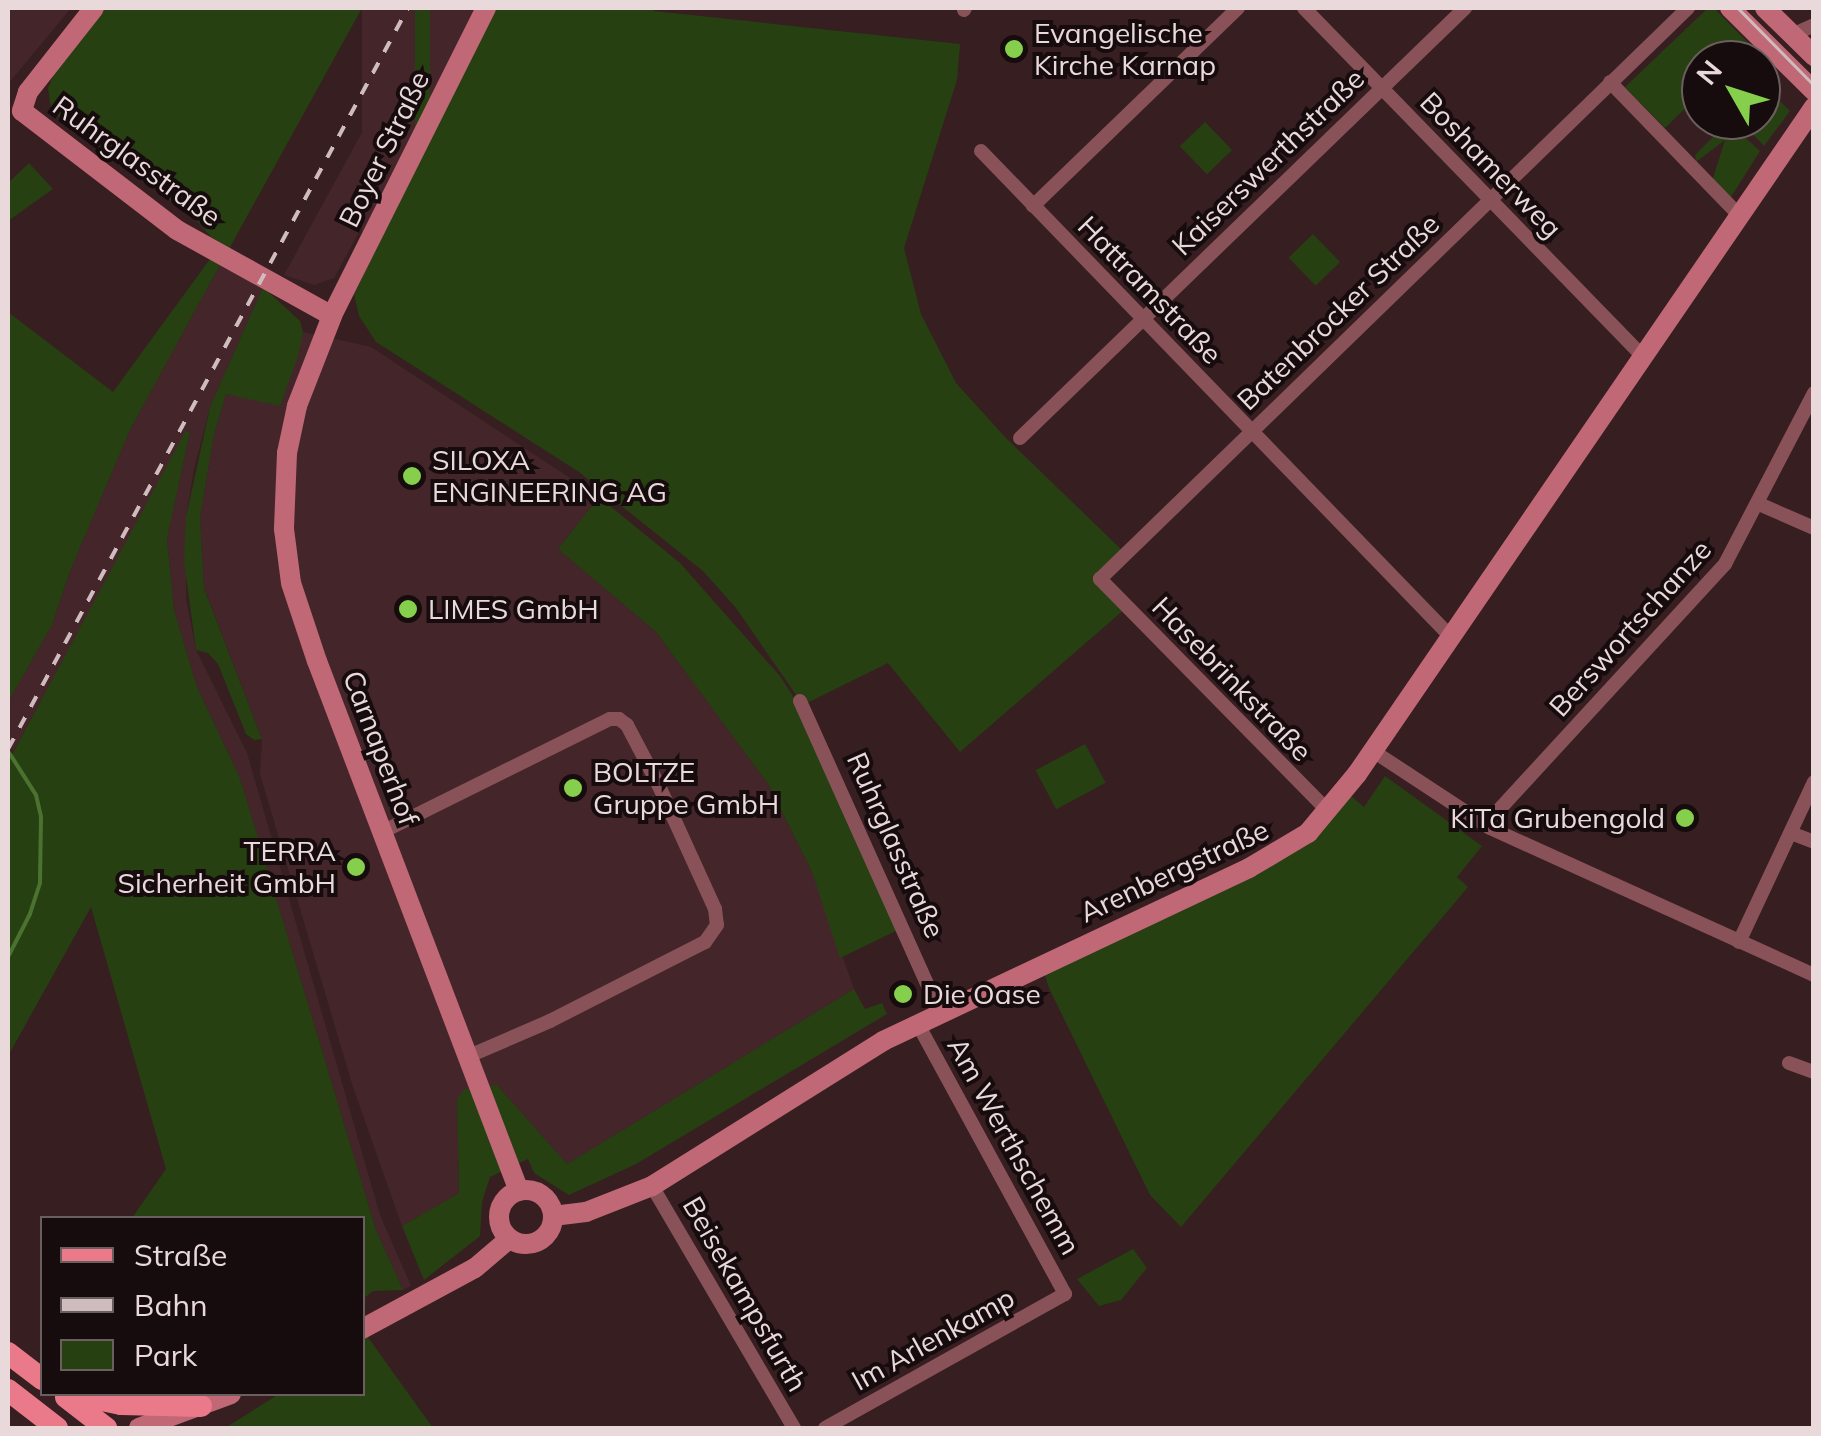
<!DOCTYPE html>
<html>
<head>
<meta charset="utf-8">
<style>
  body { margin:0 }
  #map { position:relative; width:1821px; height:1436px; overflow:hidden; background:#361e21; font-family:Mulish,sans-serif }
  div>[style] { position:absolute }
  .built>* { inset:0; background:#44262a; transform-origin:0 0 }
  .green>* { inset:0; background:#264012; transform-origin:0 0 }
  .stream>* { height:4px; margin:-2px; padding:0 2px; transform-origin:2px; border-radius:2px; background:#4c7230 }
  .street>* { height:14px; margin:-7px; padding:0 7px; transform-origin:7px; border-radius:7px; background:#895259 }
  .secondary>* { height:20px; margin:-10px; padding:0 10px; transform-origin:10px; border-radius:10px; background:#c06875 }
  .secondary>.ring { margin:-10px; padding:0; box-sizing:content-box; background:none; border:20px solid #c06875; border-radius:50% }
  .primary>* { height:22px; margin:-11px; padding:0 11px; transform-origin:11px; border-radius:11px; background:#ea798a }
  .tram>* { height:2.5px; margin:-1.25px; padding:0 1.25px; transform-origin:1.25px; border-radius:1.25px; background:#cebcbe }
  .rail>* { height:4px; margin-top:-2px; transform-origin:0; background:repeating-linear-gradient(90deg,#cebcbe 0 12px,transparent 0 24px) }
  .dots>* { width:28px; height:28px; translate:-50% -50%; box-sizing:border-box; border:5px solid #170c0d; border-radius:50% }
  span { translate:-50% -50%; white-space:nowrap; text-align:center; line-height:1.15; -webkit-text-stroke:8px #170c0d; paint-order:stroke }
  .poi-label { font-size:28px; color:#ead9da }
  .left { translate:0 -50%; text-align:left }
  .right { translate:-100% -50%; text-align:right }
  .street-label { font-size:28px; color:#ead9da }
  .frame { position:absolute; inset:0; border:10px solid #ead9da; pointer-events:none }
  .legend { position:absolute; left:40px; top:1216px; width:325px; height:180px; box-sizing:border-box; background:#170c0d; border:2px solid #6b5e5f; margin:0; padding:12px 18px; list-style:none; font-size:30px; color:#ead9da }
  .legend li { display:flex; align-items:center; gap:20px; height:50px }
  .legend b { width:50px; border:2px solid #6b5e5f }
  .north { position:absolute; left:1681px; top:40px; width:100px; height:100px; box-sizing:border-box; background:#170c0d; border:2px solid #6b5e5f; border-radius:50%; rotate:309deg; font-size:28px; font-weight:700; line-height:40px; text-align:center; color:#ead9da }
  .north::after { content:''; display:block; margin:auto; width:35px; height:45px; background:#85cf4c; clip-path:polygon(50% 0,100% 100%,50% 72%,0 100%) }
</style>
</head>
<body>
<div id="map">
  <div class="built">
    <div style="clip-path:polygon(8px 8px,71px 8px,8px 84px)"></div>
    <div style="left:362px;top:8px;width:53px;height:275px"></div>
    <div style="clip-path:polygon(430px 8px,482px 8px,334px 278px,314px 285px,284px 275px)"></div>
    <div style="clip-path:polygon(221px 263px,263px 287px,210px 407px,194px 469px,186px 517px,186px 599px,196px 650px,247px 753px,380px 1215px,411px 1286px,403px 1290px,376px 1230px,240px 778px,197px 687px,174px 610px,167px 539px,190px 432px,187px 430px,13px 752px,8px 743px,8px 702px,52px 625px,70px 571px,130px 430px)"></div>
    <div style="clip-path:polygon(303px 332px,371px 347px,599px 497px,558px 549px,656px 632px,768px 784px,812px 872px,854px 989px,567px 1164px,497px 1085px,457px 1099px,459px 1193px,402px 1226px,353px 1087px,260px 774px,262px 739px,204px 587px,200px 517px,214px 435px,226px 394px,280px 405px)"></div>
  </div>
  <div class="green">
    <div style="clip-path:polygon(106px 8px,362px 8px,229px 249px,210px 236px,194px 217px,74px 132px,51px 109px,48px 88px,55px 72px)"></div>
    <div style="left:415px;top:8px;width:15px;height:301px"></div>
    <div style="clip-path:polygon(492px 8px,653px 8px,654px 11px,960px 44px,957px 80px,904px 248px,921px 314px,956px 383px,1005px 437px,1125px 553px,1098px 578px,1126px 608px,960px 752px,888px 663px,803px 705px,736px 608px,703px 571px,579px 472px,376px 342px,359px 316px,354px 295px)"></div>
    <div style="clip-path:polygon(1708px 8px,1714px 8px,1773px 68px,1764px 77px,1761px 60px,1701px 60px,1701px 81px,1694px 85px,1701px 93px,1665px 128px,1625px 87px)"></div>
    <div style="clip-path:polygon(1775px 96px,1790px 111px,1764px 146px,1739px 120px,1761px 120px,1761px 97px,1767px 103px)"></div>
    <div style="left:1205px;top:122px;width:39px;height:35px;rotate:46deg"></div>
    <div style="clip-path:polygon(1728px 122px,1760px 151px,1731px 197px,1712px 181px,1725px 140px,1696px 162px,1695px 155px)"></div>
    <div style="clip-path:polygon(29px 163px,53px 189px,8px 221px,8px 183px)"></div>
    <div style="left:1313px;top:234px;width:39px;height:34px;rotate:46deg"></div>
    <div style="clip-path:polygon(210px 259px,221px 263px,130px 430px,70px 571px,52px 625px,8px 702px,8px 312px,113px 392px)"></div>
    <div style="clip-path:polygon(263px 287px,300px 321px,303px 332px,298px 356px,280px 406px,226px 394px,214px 435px,200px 517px,204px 588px,262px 739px,254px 740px,246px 734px,218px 664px,208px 653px,196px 650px,184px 561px,186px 517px,210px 407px)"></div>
    <div style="clip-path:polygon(186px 430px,190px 432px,167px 539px,174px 610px,197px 687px,240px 778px,376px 1230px,403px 1290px,373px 1291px,363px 1299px,362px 1218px,132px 1218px,166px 1169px,91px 907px,8px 1056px,8px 762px)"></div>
    <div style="clip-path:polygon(599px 497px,680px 563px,780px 676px,798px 704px,900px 929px,840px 958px,812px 872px,768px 784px,656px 632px,558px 549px)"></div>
    <div style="left:1085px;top:744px;width:44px;height:56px;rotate:62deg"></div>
    <div style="clip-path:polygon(1385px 776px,1482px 846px,1457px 877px,1468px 887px,1181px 1227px,1150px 1195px,1049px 988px,1042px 966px,1249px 868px,1345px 791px,1364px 807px)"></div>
    <div style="clip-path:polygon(854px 989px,865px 1009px,882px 1003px,887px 1014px,636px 1164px,569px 1195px,534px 1173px,528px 1159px,490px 1177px,482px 1202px,480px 1236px,424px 1280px,402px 1226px,459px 1193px,457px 1099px,465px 1089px,497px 1085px,567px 1164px)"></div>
    <div style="clip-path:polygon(1133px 1249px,1147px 1268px,1121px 1300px,1099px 1306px,1077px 1279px)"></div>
    <div style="clip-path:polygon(367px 1336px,433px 1428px,225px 1428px,279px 1394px,362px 1394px,363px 1340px)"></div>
  </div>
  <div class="stream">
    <div style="left:8px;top:751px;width:52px;rotate:57.5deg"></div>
    <div style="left:36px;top:795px;width:23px;rotate:77deg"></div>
    <div style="left:41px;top:817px;width:66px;rotate:90.9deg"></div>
    <div style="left:40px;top:883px;width:33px;rotate:108deg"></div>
    <div style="left:30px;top:914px;width:48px;rotate:117.1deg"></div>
  </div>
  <div class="street">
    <div style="left:1304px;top:8px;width:487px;rotate:45.8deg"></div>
    <div style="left:964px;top:10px;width:2px;rotate:-63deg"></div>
    <div style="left:1792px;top:35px;width:24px;rotate:-24deg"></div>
    <div style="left:1610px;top:82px;width:185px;rotate:45.9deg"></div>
    <div style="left:981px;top:151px;width:676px;rotate:45.96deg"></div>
    <div style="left:1033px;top:206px;width:285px;rotate:-44deg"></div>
    <div style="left:1020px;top:438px;width:619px;rotate:-44.02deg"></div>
    <div style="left:1759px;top:504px;width:60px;rotate:23.6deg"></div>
    <div style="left:800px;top:701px;width:341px;rotate:65.8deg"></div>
    <div style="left:1373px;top:751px;width:140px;rotate:33.3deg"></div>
    <div style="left:1490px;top:828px;width:356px;rotate:24.4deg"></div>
    <div style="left:1329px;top:812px;width:327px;rotate:-134.5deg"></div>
    <div style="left:1100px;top:579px;width:820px;rotate:-44.16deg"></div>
    <div style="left:1485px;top:825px;width:355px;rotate:-47.4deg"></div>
    <div style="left:1725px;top:564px;width:193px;rotate:-62.5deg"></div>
    <div style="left:384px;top:831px;width:252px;rotate:-26.4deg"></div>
    <div style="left:610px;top:719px;width:9px"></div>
    <div style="left:619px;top:719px;width:10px;rotate:37deg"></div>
    <div style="left:627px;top:725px;width:69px;rotate:62.3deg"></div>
    <div style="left:659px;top:786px;width:135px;rotate:65.5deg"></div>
    <div style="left:715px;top:909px;width:16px;rotate:83deg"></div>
    <div style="left:717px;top:925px;width:21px;rotate:125deg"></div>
    <div style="left:705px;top:942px;width:174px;rotate:153deg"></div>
    <div style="left:550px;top:1021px;width:88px;rotate:156.6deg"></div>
    <div style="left:1791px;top:833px;width:25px;rotate:21deg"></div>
    <div style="left:1739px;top:942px;width:177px;rotate:-64.9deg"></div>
    <div style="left:1789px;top:1063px;width:27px;rotate:20deg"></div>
    <div style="left:652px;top:1186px;width:281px;rotate:59.6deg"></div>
    <div style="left:825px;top:1428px;width:275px;rotate:-29.2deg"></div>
    <div style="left:1065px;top:1294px;width:309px;rotate:-118.6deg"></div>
  </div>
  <div class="secondary">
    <div style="left:94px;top:8px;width:107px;rotate:128.2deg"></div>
    <div style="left:28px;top:92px;width:20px;rotate:108deg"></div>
    <div style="left:22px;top:111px;width:195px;rotate:37.5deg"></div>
    <div style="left:177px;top:230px;width:177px;rotate:29deg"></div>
    <div style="left:486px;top:8px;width:344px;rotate:116.6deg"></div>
    <div style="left:332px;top:316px;width:97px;rotate:111.3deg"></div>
    <div style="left:297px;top:406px;width:48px;rotate:102deg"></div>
    <div style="left:287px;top:453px;width:76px;rotate:92.3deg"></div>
    <div style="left:284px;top:529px;width:54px;rotate:82.6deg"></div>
    <div style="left:291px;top:583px;width:82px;rotate:71.6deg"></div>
    <div style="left:317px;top:661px;width:567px;rotate:69.14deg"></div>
    <div style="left:1730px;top:8px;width:118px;rotate:44.7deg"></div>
    <div style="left:1765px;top:8px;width:69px;rotate:44.4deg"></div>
    <div class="ring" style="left:499px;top:1190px;width:34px;height:34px"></div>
    <div style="left:553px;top:1216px;width:33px;rotate:-7deg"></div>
    <div style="left:586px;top:1212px;width:71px;rotate:-21.5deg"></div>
    <div style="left:652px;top:1186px;width:273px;rotate:-32.1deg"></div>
    <div style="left:883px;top:1041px;width:405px;rotate:-25.3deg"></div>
    <div style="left:1249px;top:868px;width:69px;rotate:-30.7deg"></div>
    <div style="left:1308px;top:833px;width:77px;rotate:-50.3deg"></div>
    <div style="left:1357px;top:774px;width:809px;rotate:-55.58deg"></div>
    <div style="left:362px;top:1329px;width:128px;rotate:-28.4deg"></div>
    <div style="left:475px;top:1268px;width:45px;rotate:-40.5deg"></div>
    <div style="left:139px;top:1428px;width:98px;rotate:-20.3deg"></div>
  </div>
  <div class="primary">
    <div style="left:8px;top:1353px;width:43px;rotate:37.4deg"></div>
    <div style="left:8px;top:1390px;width:62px;rotate:37.8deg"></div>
    <div style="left:73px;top:1394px;width:49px;rotate:11.8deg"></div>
    <div style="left:121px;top:1404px;width:80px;rotate:1.4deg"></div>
    <div style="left:66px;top:1397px;width:51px;rotate:37.8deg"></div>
  </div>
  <div class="tram">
    <div style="left:1738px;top:8px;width:108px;rotate:45.4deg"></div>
  </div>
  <div class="rail">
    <div style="left:8px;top:749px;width:842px;rotate:-61.64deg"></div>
  </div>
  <div class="dots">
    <div style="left:1014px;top:49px;background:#85cf4c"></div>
    <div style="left:412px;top:476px;background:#85cf4c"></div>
    <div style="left:408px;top:609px;background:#85cf4c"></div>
    <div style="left:573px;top:788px;background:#85cf4c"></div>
    <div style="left:1685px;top:818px;background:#85cf4c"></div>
    <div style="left:356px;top:867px;background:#85cf4c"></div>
    <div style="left:903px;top:994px;background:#85cf4c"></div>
  </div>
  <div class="poi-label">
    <span class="left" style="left:1034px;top:49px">Evangelische<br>Kirche Karnap</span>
    <span class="left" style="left:432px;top:476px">SILOXA<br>ENGINEERING AG</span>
    <span class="left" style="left:428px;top:609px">LIMES GmbH</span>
    <span class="left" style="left:593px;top:788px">BOLTZE<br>Gruppe GmbH</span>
    <span class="right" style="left:1665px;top:818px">KiTa Grubengold</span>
    <span class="right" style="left:336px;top:867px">TERRA<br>Sicherheit GmbH</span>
    <span class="left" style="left:923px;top:994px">Die Oase</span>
  </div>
  <div class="street-label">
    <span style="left:384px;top:149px;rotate:-64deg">Boyer Straße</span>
    <span style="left:137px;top:161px;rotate:36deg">Ruhrglasstraße</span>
    <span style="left:1268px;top:162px;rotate:-44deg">Kaiserswerthstraße</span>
    <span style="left:1491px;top:165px;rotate:46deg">Boshamerweg</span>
    <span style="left:1150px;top:290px;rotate:46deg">Hattramstraße</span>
    <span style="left:1338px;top:312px;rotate:-44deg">Batenbrocker Straße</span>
    <span style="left:1630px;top:628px;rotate:-48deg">Berswortschanze</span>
    <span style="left:1232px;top:679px;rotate:46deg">Hasebrinkstraße</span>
    <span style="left:381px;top:748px;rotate:69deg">Carnaperhof</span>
    <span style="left:896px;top:845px;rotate:66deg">Ruhrglasstraße</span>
    <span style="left:1174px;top:871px;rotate:-25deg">Arenbergstraße</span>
    <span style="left:1014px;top:1146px;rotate:61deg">Am Werthschemm</span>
    <span style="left:745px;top:1294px;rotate:60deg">Beisekampsfurth</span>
    <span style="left:933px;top:1339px;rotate:-29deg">Im Arlenkamp</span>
  </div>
  <div class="frame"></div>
  <ul class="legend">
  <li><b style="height:12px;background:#ea798a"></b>Straße</li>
  <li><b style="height:12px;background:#cebcbe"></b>Bahn</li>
  <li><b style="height:28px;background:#264012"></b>Park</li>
  </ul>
  <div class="north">N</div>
</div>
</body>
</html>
